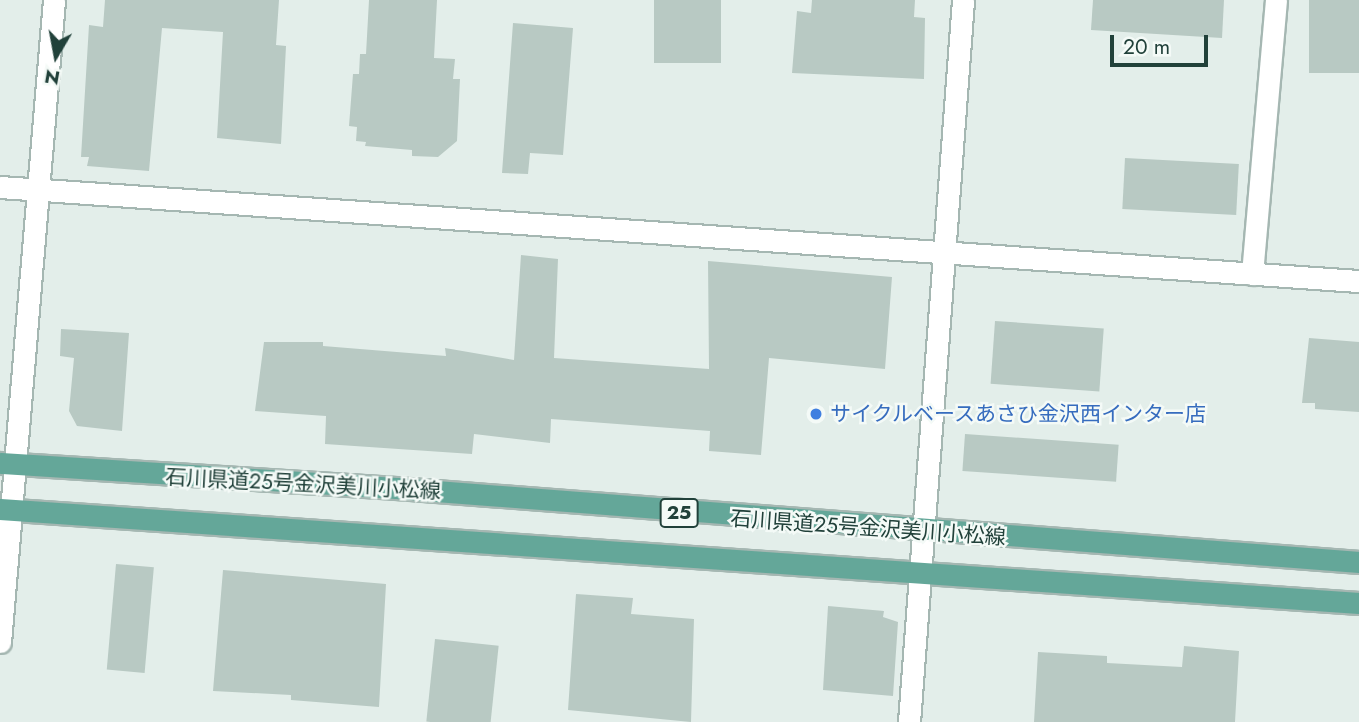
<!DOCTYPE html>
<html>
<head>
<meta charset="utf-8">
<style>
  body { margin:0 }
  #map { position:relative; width:1359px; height:722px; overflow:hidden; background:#e3eeea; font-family:Jost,"Noto Sans JP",sans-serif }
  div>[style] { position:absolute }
  .building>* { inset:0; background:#b8c9c3; transform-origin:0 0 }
  .roads { filter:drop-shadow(2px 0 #a5b7b2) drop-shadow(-2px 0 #a5b7b2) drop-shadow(0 2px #a5b7b2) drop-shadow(0 -2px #a5b7b2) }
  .street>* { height:21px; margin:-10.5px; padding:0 10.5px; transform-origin:10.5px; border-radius:10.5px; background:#fff }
  .primary>* { height:21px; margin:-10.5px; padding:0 10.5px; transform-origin:10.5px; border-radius:10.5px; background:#64a799 }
  .dots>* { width:19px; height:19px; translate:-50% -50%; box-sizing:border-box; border:4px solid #f4faf7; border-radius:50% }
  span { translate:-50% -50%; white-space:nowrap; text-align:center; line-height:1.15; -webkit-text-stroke:5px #f4faf7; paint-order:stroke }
  .shield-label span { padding:2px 5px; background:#f4faf7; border:2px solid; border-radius:5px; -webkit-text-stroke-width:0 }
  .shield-label { font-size:19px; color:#21413a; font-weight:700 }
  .shop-label { font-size:21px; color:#366cbe }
  .left { translate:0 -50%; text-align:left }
  .street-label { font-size:21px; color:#21413a }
  .north { position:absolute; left:21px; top:21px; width:70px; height:70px; -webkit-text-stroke:5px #f4faf7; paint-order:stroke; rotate:190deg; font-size:19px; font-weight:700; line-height:28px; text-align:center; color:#21413a }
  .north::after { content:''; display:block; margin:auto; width:24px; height:32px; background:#21413a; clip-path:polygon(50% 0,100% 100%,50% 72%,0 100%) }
  .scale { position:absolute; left:1110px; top:35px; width:98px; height:32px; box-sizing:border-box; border:4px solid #21413a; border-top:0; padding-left:9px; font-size:21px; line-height:24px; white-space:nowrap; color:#21413a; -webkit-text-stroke:5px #f4faf7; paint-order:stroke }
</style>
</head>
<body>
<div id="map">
  <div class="building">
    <div style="clip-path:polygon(105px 0,279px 0,276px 45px,286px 46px,281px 144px,217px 138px,223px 32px,162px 28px,149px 171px,87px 166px,89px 157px,81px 157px,89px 25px,103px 27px)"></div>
    <div style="clip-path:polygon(369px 0,437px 0,434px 58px,455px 59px,453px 79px,460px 79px,457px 141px,438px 157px,412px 156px,412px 150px,365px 146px,366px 142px,356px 141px,357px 127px,349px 126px,353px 74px,359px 74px,360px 54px,366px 54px)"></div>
    <div style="left:654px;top:0;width:67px;height:63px"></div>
    <div style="clip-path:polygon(812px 0,915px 0,914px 17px,925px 18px,924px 79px,792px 73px,797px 11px,811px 13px)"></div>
    <div style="clip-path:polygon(1093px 0,1224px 0,1222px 38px,1091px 30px)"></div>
    <div style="left:1309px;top:0;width:50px;height:73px"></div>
    <div style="clip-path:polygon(513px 23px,573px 28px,563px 155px,530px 153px,528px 174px,502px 173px)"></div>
    <div style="left:1125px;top:158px;width:114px;height:51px;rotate:3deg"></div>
    <div style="clip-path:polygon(521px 255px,558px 259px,554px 358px,709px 369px,708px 261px,892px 277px,885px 369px,769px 358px,761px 455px,709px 451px,710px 431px,551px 419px,550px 443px,474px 434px,472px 454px,325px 444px,326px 416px,255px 411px,264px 342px,323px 342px,323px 346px,446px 356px,445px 348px,514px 360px)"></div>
    <div style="left:995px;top:321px;width:109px;height:63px;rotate:4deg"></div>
    <div style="clip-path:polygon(61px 329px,129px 333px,122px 431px,77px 426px,69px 411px,74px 358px,60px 356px)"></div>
    <div style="clip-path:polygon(1309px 338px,1359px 342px,1359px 412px,1315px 409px,1315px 403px,1302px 403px)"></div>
    <div style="left:965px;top:434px;width:154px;height:37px;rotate:4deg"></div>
    <div style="left:116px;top:564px;width:38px;height:106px;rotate:5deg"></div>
    <div style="clip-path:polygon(223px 570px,386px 584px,379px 707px,291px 700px,291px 695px,213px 691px)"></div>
    <div style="clip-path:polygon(576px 594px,633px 598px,631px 614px,694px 619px,691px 722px,568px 710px)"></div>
    <div style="clip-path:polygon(828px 606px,884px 611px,883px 617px,898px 622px,893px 696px,823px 690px)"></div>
    <div style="left:435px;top:639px;width:64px;height:83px;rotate:6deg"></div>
    <div style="clip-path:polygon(1184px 646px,1239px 651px,1235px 722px,1034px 722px,1038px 652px,1107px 656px,1107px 663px,1182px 667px)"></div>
  </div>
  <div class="roads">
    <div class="street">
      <div style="left:0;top:187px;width:1362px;rotate:3.96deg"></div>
      <div style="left:1252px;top:274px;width:275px;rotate:-85deg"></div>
      <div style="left:0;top:642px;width:644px;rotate:-85.19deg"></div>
      <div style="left:909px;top:722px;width:724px;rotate:-85.72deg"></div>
    </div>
    <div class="primary">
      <div style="left:0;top:463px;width:398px;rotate:3.6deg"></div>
      <div style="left:397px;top:488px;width:965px;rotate:4.4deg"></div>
      <div style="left:0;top:509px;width:1362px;rotate:3.96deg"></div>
    </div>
  </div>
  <div class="dots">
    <div style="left:816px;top:414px;background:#3f7fe0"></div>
  </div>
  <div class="shield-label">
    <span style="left:679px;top:513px">25</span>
  </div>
  <div class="shop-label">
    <span class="left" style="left:830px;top:414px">サイクルベースあさひ金沢西インター店</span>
  </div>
  <div class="street-label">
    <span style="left:303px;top:484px;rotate:3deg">石川県道25号金沢美川小松線</span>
    <span style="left:868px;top:528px;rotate:4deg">石川県道25号金沢美川小松線</span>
  </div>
  <div class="north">N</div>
  <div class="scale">20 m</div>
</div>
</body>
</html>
